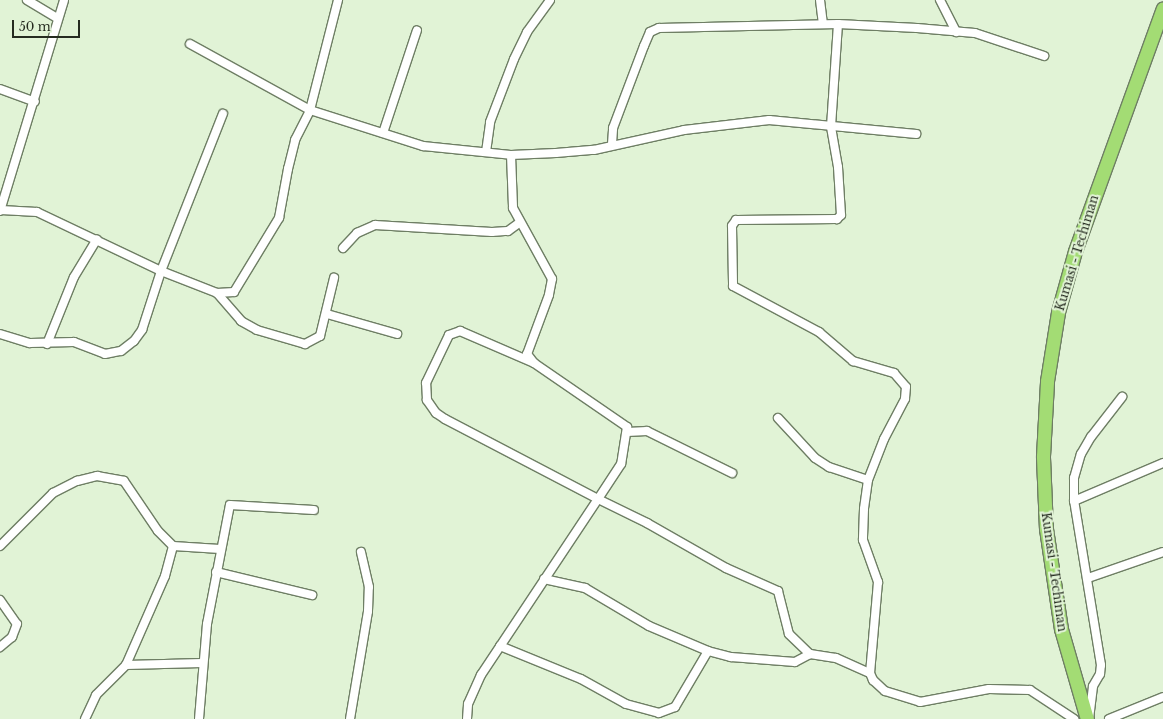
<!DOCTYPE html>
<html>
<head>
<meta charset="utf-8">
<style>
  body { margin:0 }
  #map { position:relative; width:1163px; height:719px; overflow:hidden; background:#e1f3d6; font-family:"Libre Baskerville",serif }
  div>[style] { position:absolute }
  .roads { filter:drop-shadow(1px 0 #6e7e64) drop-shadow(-1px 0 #6e7e64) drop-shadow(0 1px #6e7e64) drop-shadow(0 -1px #6e7e64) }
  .minor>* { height:8px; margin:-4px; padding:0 4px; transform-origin:4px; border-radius:4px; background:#fff }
  .trunk>* { height:13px; margin:-6.5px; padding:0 6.5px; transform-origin:6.5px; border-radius:6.5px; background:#a3dc74 }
  span { translate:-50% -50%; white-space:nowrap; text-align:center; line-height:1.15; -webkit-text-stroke:4px #e1f3d6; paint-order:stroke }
  .street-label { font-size:12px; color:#252b20 }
  .scale { position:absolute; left:12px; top:20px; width:68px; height:18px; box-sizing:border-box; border:2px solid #252b20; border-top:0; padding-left:5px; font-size:12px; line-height:14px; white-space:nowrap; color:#252b20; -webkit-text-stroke:3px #e1f3d6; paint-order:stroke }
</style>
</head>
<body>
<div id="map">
  <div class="roads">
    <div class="minor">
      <div style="left:27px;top:0;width:35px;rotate:31deg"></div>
      <div style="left:820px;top:0;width:24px;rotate:83deg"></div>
      <div style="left:940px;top:0;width:36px;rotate:63deg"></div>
      <div style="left:838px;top:24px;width:103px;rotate:93.9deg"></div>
      <div style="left:831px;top:127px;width:41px;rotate:80.1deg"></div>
      <div style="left:838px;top:167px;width:48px;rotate:86.4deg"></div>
      <div style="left:841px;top:215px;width:6px;rotate:135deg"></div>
      <div style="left:837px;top:219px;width:101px;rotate:179.4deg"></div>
      <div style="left:736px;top:220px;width:7px;rotate:124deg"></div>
      <div style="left:732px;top:226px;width:60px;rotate:89deg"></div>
      <div style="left:733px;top:286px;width:98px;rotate:28.1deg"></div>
      <div style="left:819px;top:332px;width:45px;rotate:40.5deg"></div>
      <div style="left:853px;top:361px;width:43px;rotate:16.3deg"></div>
      <div style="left:894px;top:373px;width:18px;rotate:49deg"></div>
      <div style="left:906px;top:387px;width:12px;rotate:95deg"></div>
      <div style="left:905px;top:399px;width:45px;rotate:117.7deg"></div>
      <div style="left:884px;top:439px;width:44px;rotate:111.3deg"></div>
      <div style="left:868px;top:480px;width:29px;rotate:98deg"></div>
      <div style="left:864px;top:509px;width:31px;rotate:92deg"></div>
      <div style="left:863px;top:540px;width:45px;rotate:70.3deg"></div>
      <div style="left:878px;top:582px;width:91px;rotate:95deg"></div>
      <div style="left:870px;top:673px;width:8px;rotate:67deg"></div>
      <div style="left:873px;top:680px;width:16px;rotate:43deg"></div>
      <div style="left:885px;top:691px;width:37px;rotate:17deg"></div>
      <div style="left:920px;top:702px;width:70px;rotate:-10.7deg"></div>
      <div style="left:989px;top:689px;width:41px;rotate:1.4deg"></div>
      <div style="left:1030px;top:690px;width:53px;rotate:33.4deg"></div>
      <div style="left:190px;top:44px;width:137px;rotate:28.8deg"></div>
      <div style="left:310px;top:110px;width:119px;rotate:17.7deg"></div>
      <div style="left:423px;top:146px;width:88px;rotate:5.8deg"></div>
      <div style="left:511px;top:155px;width:45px;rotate:-2.5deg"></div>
      <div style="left:556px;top:153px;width:38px;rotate:-5deg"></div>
      <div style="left:594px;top:150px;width:92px;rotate:-12.5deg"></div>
      <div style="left:684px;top:130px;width:86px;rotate:-6.7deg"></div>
      <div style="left:769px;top:120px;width:148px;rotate:5.4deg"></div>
      <div style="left:0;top:89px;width:37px;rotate:20deg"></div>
      <div style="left:383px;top:133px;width:108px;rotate:-71.7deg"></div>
      <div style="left:612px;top:144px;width:16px;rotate:-86deg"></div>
      <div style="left:613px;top:128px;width:88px;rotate:-69.3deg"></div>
      <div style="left:644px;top:46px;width:15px;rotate:-67deg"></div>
      <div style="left:650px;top:32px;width:10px;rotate:-24deg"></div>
      <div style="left:659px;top:28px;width:179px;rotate:-1.3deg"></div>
      <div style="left:838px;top:24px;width:79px;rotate:2.9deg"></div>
      <div style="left:917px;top:28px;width:58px;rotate:4.9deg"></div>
      <div style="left:975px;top:33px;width:73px;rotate:18.4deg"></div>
      <div style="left:486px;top:152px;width:30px;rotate:-82deg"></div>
      <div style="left:490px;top:122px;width:67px;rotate:-69.1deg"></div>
      <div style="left:514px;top:59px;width:30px;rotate:-64deg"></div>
      <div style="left:527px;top:32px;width:39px;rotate:-54deg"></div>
      <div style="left:511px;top:155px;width:53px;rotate:87.8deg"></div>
      <div style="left:513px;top:208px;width:81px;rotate:61.2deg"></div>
      <div style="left:552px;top:279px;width:16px;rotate:101deg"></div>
      <div style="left:549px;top:295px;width:63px;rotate:110.4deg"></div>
      <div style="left:527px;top:354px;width:11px;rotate:52deg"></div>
      <div style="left:534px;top:363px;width:113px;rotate:34.5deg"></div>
      <div style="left:627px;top:427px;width:37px;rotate:99deg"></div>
      <div style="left:621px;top:464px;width:42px;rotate:123.3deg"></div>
      <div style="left:598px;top:499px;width:173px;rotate:-152.4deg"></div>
      <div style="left:445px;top:419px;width:11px;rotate:-146deg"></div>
      <div style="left:436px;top:413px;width:16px;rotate:-125deg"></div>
      <div style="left:427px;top:400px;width:17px;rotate:-93deg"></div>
      <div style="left:426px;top:383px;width:53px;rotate:-64.4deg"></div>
      <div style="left:449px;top:335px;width:12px;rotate:-20deg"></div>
      <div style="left:460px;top:331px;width:81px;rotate:23.4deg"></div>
      <div style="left:1px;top:210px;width:36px;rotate:3deg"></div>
      <div style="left:37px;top:212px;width:137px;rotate:25.4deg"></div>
      <div style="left:161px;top:271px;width:60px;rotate:21.4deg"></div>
      <div style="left:217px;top:293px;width:17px;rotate:-3deg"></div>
      <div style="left:234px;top:292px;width:87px;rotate:-58.7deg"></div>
      <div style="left:279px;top:218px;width:50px;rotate:-79.6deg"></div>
      <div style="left:288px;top:169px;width:30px;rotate:-76deg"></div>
      <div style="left:295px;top:140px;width:34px;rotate:-63deg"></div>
      <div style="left:310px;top:110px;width:114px;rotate:-75.7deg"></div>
      <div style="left:0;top:211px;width:220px;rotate:-73.1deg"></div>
      <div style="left:343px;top:248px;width:21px;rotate:-47deg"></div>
      <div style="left:357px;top:233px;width:20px;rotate:-24deg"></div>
      <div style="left:375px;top:225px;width:117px;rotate:3.4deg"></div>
      <div style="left:492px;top:232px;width:16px;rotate:-4deg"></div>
      <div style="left:508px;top:231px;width:14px;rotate:-36deg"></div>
      <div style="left:217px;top:293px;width:37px;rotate:49deg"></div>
      <div style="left:241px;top:321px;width:18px;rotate:29deg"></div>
      <div style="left:257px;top:330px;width:50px;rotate:16.3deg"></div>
      <div style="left:305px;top:344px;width:17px;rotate:-28deg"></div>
      <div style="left:320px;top:336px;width:60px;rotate:-76.4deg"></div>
      <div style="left:327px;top:314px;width:73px;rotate:15.9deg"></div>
      <div style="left:0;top:334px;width:31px;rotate:17deg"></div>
      <div style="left:30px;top:343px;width:44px;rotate:-1.3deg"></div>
      <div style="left:74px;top:342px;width:33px;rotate:21deg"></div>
      <div style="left:105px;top:354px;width:16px;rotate:-11deg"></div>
      <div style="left:121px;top:351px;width:16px;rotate:-38deg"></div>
      <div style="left:134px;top:341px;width:14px;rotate:-54deg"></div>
      <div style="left:142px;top:330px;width:62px;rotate:-72.1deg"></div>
      <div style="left:161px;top:271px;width:169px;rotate:-68.5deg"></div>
      <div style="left:47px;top:344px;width:72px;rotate:-68.1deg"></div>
      <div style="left:74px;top:277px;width:44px;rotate:-58.8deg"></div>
      <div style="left:778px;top:418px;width:54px;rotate:47.2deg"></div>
      <div style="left:815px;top:458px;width:17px;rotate:33deg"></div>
      <div style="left:829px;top:467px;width:41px;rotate:18.4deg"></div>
      <div style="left:627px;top:432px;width:20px;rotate:-3deg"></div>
      <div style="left:647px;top:431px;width:95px;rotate:26.3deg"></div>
      <div style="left:1074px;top:501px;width:97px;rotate:-23.1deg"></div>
      <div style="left:0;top:546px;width:75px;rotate:-45deg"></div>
      <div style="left:53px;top:493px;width:27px;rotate:-27deg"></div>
      <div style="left:77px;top:481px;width:21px;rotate:-14deg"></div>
      <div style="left:97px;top:476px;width:27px;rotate:10deg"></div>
      <div style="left:124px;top:481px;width:60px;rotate:55.8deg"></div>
      <div style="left:158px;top:531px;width:21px;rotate:45deg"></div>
      <div style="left:173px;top:546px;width:47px;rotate:3.7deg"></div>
      <div style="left:216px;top:572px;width:99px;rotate:13.5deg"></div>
      <div style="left:1088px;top:578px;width:79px;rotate:-19.1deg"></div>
      <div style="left:544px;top:579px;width:42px;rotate:12.4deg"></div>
      <div style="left:585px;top:588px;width:74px;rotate:30.7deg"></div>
      <div style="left:649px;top:626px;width:64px;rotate:23deg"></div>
      <div style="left:708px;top:651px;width:24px;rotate:15deg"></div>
      <div style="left:731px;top:657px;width:64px;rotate:4.5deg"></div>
      <div style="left:795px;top:662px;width:17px;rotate:-28deg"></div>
      <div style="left:0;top:600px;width:29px;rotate:55deg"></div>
      <div style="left:17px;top:624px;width:14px;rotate:111deg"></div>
      <div style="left:12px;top:637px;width:16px;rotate:140deg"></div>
      <div style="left:500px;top:646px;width:87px;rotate:22.2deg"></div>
      <div style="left:581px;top:679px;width:51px;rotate:29.1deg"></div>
      <div style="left:626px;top:704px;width:34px;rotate:15deg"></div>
      <div style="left:659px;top:713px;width:17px;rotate:-21deg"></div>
      <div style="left:675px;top:707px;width:65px;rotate:-59.5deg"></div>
      <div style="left:126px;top:665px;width:76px;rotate:-1.5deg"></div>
      <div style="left:85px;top:719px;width:26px;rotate:-65deg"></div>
      <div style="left:96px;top:695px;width:42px;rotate:-45deg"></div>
      <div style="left:126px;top:665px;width:97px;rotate:-66.3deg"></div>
      <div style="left:165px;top:576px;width:31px;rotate:-75deg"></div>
      <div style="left:199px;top:719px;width:95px;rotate:-85.2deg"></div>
      <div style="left:207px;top:624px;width:121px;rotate:-79.1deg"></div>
      <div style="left:230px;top:505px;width:84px;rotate:3.4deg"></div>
      <div style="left:350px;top:719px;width:109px;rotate:-80.5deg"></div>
      <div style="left:368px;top:611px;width:24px;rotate:-88deg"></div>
      <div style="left:369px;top:587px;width:36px;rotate:-103deg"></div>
      <div style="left:467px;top:719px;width:15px;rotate:-86deg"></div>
      <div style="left:468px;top:704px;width:32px;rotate:-66deg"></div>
      <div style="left:481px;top:675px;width:211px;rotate:-56.4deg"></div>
      <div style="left:598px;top:499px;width:55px;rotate:26.1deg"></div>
      <div style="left:647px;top:523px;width:91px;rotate:29.7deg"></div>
      <div style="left:726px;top:568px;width:57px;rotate:23.9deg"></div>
      <div style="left:778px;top:591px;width:44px;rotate:75.7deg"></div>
      <div style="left:789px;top:634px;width:29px;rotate:44deg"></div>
      <div style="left:810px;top:654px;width:26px;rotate:9deg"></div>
      <div style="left:836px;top:658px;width:37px;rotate:24deg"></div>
      <div style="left:1089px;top:719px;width:33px;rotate:-83deg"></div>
      <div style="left:1093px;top:686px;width:14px;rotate:-60deg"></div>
      <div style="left:1100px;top:674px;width:9px;rotate:-84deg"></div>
      <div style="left:1101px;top:665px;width:166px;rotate:-99.3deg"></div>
      <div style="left:1074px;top:501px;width:23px;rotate:-90deg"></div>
      <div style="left:1074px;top:478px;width:25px;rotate:-74deg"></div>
      <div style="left:1081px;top:454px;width:20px;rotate:-60deg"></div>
      <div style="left:1091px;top:437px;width:51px;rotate:-52.2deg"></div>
      <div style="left:1109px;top:719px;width:58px;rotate:-22.2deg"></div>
    </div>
    <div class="trunk">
      <div style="left:1087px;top:719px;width:94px;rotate:-106.1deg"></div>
      <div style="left:1061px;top:629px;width:101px;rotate:-98.5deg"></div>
      <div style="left:1046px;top:529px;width:73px;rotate:-92.4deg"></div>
      <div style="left:1043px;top:456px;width:75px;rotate:-86.9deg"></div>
      <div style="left:1047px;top:381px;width:70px;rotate:-80.9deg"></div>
      <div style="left:1058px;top:312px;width:63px;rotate:-74.4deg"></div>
      <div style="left:1075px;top:251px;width:258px;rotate:-70.1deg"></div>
    </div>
  </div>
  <div class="street-label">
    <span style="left:1077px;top:253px;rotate:-73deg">Kumasi - Techiman</span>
    <span style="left:1054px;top:572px;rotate:82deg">Kumasi - Techiman</span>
  </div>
  <div class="scale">50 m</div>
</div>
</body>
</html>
